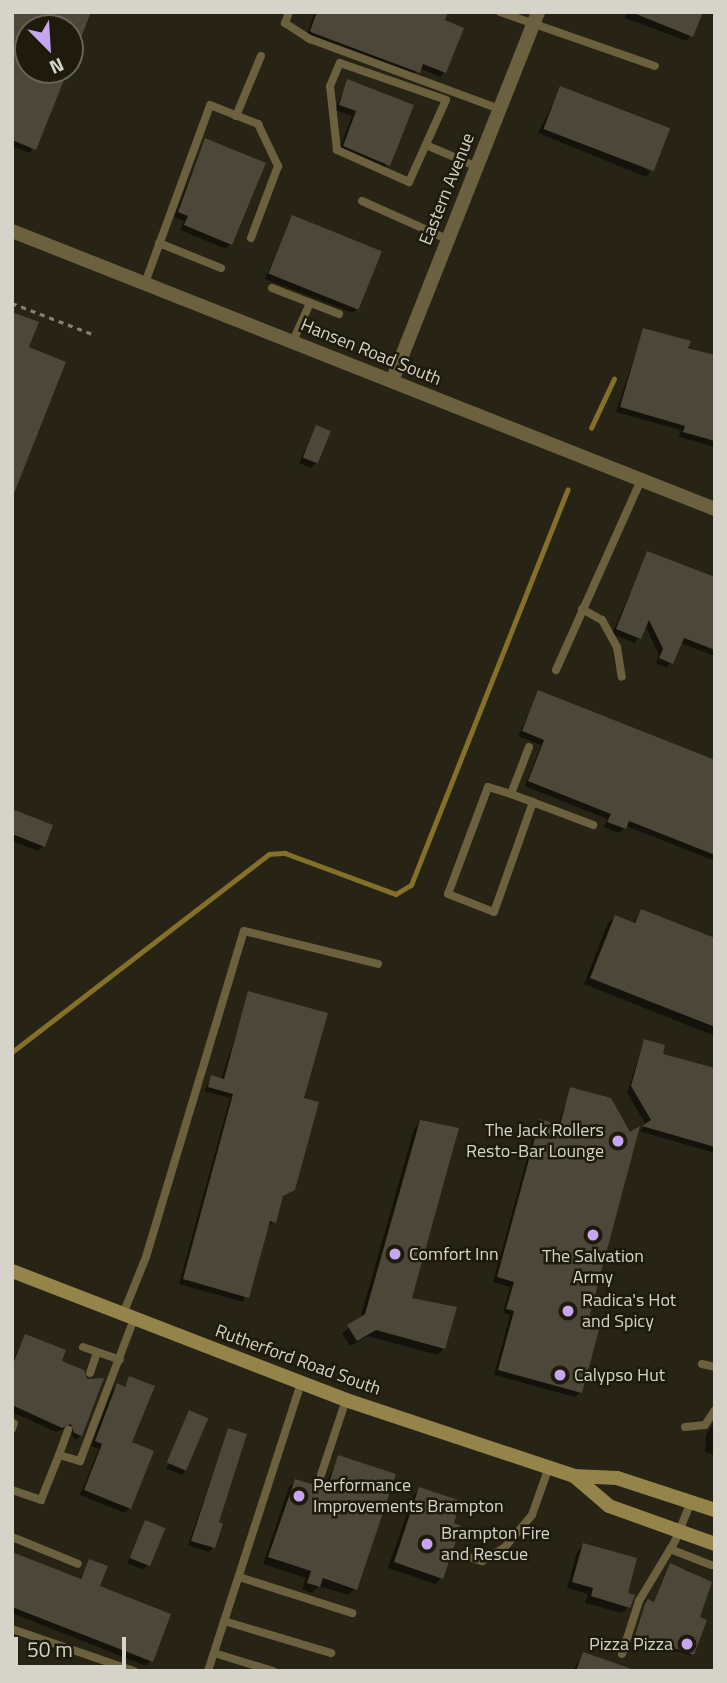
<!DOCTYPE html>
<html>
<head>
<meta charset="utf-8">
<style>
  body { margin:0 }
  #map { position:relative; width:727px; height:1683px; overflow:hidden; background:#272315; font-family:"Titillium Web",sans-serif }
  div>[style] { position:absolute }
  .shadow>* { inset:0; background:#0007; transform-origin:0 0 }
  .stream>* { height:4.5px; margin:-2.25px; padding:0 2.25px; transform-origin:2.25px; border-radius:2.25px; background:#847028 }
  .building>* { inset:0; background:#4c4738; transform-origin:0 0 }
  .path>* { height:2.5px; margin-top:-1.25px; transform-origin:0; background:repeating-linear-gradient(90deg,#848075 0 5px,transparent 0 10px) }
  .lane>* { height:8px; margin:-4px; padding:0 4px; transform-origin:4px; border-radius:4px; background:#6b613e }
  .street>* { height:14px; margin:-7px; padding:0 7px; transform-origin:7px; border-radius:7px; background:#6b613e }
  .secondary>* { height:14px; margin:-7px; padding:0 7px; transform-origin:7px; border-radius:7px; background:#94844a }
  .dots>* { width:19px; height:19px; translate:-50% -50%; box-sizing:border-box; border:4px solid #1e1a0c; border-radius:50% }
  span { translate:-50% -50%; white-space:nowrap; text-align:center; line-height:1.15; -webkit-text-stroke:5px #1e1a0c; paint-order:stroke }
  .street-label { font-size:18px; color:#d6d3cb }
  .poi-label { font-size:18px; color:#d6d3cb }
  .right { translate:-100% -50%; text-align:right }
  .left { translate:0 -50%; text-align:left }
  .frame { position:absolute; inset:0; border:14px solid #d6d3cb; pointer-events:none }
  .north { position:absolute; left:14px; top:14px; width:70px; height:70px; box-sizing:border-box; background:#1e1a0c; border:2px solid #686458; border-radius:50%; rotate:156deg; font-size:19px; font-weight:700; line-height:28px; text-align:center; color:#d6d3cb }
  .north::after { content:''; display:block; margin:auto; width:24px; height:32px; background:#c6a6f0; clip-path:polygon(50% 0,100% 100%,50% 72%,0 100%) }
  .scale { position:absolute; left:14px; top:1637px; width:112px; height:32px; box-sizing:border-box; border:4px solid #d6d3cb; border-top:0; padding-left:9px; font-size:21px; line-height:24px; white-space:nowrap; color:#d6d3cb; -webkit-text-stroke:5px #1e1a0c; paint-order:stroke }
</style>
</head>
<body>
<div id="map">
  <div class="shadow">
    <div style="clip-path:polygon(12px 12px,89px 12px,70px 60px,70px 28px,28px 28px,28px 70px,66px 70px,30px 153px,12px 146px)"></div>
    <div style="clip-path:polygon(315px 12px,446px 12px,444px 72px,440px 77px,419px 68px,413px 76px,306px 36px)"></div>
    <div style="clip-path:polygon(627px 12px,701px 12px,687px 41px,625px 18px)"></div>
    <div style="clip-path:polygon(348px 81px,412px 106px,384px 170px,339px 150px,352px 116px,335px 110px)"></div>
    <div style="clip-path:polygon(561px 88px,650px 172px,646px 177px,538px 133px)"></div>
    <div style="clip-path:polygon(205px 140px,231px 244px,226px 249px,180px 230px,184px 221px,174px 217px)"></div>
    <div style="clip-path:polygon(292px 217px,358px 308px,353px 313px,265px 279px)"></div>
    <div style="clip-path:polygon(12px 313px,27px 348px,63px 363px,12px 493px)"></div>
    <div style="clip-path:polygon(643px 330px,715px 357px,715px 447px,679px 437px,681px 430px,616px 412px)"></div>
    <div style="clip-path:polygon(316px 427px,316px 463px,311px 468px,299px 463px)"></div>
    <div style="clip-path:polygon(647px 553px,715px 579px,715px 656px,680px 643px,667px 668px,656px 663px,659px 655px,645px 625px,635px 643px,612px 634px)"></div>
    <div style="clip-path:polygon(539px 692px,715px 762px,715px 861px,626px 826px,619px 833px,604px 827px,607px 819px,525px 786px,541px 745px,518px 736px)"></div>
    <div style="clip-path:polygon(12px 811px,43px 846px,38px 851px,12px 841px)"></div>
    <div style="clip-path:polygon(641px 911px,715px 940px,715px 1036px,584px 984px,608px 923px,615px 917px,632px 924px)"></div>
    <div style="clip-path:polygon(249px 993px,293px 1189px,281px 1198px,274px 1222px,267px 1227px,243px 1302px,179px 1284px,230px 1098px,204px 1091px,212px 1077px,221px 1080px)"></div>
    <div style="clip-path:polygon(644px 1041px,661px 1055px,715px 1070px,715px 1153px,639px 1131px,646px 1125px,627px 1092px)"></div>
    <div style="clip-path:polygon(571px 1089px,588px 1314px,580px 1392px,575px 1397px,494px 1375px,510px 1315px,503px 1313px,510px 1287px,493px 1282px,536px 1126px,540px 1121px,557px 1126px)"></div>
    <div style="clip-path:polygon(420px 1122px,410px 1299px,455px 1308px,444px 1348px,437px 1355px,368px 1336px,350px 1346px,342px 1333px,360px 1319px,414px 1129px)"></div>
    <div style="clip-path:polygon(25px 1336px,59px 1362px,81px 1435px,76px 1440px,66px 1428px,56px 1432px,12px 1412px,12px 1362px)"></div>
    <div style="clip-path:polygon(130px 1378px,130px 1508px,125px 1513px,80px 1495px,99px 1449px,91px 1446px,112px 1390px,117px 1385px,123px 1388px)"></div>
    <div style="left:189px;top:1412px;width:18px;height:61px;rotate:22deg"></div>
    <div style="clip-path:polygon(715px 1422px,715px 1455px,705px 1452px,706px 1435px)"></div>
    <div style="clip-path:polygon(228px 1430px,214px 1547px,209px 1552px,188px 1545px)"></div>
    <div style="clip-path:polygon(339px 1457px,355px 1589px,348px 1595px,319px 1586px,312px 1593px,302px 1589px,306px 1578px,263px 1564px,289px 1487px,295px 1481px,323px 1490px)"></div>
    <div style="clip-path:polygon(420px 1489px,451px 1525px,442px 1578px,435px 1584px,388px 1568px,413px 1496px)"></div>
    <div style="clip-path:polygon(146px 1522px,148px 1565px,143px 1570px,127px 1563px)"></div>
    <div style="clip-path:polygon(584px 1545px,625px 1594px,629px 1607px,622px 1613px,585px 1603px,588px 1594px,567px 1588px,577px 1552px)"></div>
    <div style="clip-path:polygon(12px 1552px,79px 1580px,89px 1561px,98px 1587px,151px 1661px,146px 1666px,12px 1613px)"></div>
    <div style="clip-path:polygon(671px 1565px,691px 1571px,698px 1619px,691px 1656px,634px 1637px,644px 1607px,654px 1603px)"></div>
    <div style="clip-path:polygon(583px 1654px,631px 1671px,573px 1671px)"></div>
  </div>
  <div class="stream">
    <div style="left:591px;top:428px;width:54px;rotate:-64.9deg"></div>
    <div style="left:12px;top:1052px;width:324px;rotate:-37.6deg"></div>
    <div style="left:269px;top:854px;width:16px;rotate:-4deg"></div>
    <div style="left:285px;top:853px;width:118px;rotate:20.3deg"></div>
    <div style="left:396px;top:894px;width:17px;rotate:-31deg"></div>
    <div style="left:411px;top:885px;width:425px;rotate:-68.4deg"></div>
  </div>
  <div class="building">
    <div style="clip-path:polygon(12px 12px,91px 12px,71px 63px,70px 28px,28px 28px,28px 70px,68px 70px,36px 150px,12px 140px)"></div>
    <div style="clip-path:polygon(317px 12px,448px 12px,445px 20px,464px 28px,446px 73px,423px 64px,420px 73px,313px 33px,310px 31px)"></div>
    <div style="clip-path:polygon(631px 12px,703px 12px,693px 37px)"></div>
    <div style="clip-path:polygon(347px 79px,414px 105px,390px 166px,343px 146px,356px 111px,339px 105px)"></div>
    <div style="left:560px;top:86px;width:118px;height:46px;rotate:21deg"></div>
    <div style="clip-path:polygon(205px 138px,266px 163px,232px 245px,184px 225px,188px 216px,178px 212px)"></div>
    <div style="left:292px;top:215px;width:97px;height:63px;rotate:22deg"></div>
    <div style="clip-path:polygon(12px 312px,39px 322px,29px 347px,66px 362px,13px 496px)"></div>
    <div style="clip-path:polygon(643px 328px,691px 341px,688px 348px,715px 355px,715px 441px,683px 432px,685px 426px,620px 407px)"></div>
    <div style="left:316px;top:425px;width:16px;height:35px;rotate:22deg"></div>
    <div style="clip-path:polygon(647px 551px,715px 577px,715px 650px,684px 638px,673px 664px,659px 658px,663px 649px,649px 620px,641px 639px,616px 629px)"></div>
    <div style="clip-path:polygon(538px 690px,715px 760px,715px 855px,629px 821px,626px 829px,607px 822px,611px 814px,528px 781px,544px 740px,522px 731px)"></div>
    <div style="clip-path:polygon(12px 809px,53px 825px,45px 847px,12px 834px)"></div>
    <div style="clip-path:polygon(641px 909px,715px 938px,715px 1027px,590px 978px,615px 915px,635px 923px)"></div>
    <div style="clip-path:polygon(248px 991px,328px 1013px,304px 1098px,319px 1102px,295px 1190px,283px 1196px,276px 1223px,270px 1221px,249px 1298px,183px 1279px,233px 1094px,208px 1087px,211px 1075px,224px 1079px)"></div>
    <div style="clip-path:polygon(644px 1039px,665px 1045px,663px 1054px,715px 1068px,715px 1147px,642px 1126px,651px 1120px,631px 1086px)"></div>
    <div style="clip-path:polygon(570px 1087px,611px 1098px,630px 1132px,640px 1126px,590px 1314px,599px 1330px,582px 1393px,498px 1370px,514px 1311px,506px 1309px,514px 1282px,497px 1277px,540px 1119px,560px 1125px)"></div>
    <div style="clip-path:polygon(420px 1120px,459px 1128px,412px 1298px,457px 1307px,445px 1349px,376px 1330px,357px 1341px,347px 1325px,365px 1314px)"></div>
    <div style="clip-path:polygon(25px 1334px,66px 1350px,62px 1361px,84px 1370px,87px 1379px,104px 1378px,82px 1436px,74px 1433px,71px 1424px,62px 1428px,12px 1405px,12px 1366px)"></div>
    <div style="clip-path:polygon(129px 1376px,155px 1386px,132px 1442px,154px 1451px,131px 1509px,84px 1490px,102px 1444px,95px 1441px,117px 1383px,125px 1387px)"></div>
    <div style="left:189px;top:1410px;width:21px;height:57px;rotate:23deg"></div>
    <div style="clip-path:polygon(228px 1428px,247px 1434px,219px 1522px,223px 1524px,215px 1548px,191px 1541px)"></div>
    <div style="clip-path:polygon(338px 1455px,396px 1474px,357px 1590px,323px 1578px,320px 1587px,307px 1583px,311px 1571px,268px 1557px,295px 1479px,327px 1489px)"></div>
    <div style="clip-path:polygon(419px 1487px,461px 1501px,454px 1523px,461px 1526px,443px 1579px,394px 1562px)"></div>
    <div style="left:145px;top:1520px;width:22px;height:41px;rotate:22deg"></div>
    <div style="clip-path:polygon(583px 1543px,637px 1558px,628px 1593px,635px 1595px,630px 1608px,591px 1596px,593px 1588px,572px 1582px)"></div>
    <div style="clip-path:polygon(12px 1552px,81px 1579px,89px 1559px,108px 1566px,100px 1586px,171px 1614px,153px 1662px,12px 1607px)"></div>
    <div style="clip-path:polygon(670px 1563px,712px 1582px,700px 1617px,707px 1620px,694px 1655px,635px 1635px,645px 1604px,648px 1599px,654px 1602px)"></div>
    <div style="clip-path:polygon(583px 1652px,632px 1669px,631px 1671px,576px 1671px)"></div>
  </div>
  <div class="path">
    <div style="left:12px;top:303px;width:89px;rotate:21.1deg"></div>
  </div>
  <div class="lane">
    <div style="left:289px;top:12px;width:12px;rotate:110deg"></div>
    <div style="left:285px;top:23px;width:30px;rotate:33deg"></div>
    <div style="left:310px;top:39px;width:202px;rotate:20.3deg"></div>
    <div style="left:500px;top:12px;width:164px;rotate:19.2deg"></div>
    <div style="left:340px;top:63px;width:112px;rotate:19.2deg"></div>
    <div style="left:446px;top:100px;width:90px;rotate:114.3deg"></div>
    <div style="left:409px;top:182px;width:79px;rotate:-156deg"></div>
    <div style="left:337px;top:150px;width:64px;rotate:-96.2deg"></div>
    <div style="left:330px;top:86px;width:25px;rotate:-67deg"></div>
    <div style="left:236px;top:116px;width:65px;rotate:-67.4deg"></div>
    <div style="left:426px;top:145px;width:53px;rotate:23.2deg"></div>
    <div style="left:362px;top:201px;width:93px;rotate:24.1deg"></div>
    <div style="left:159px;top:243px;width:67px;rotate:22deg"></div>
    <div style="left:145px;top:283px;width:189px;rotate:-69.9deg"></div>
    <div style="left:210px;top:105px;width:52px;rotate:21.6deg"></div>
    <div style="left:258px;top:124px;width:47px;rotate:64.5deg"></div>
    <div style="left:278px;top:166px;width:77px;rotate:110.6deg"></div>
    <div style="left:272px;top:288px;width:72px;rotate:21.2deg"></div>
    <div style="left:293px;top:341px;width:42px;rotate:-65.9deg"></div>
    <div style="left:582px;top:609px;width:23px;rotate:29deg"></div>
    <div style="left:602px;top:620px;width:31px;rotate:61deg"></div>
    <div style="left:617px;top:647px;width:30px;rotate:81deg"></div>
    <div style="left:556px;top:670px;width:208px;rotate:-65.9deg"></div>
    <div style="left:529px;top:747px;width:50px;rotate:111deg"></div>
    <div style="left:511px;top:794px;width:88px;rotate:20.7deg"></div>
    <div style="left:511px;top:794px;width:24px;rotate:-163deg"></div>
    <div style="left:488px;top:787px;width:114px;rotate:110.5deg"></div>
    <div style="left:448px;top:894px;width:49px;rotate:21.4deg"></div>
    <div style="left:494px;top:912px;width:117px;rotate:-70.5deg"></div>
    <div style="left:123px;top:1314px;width:61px;rotate:-68deg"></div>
    <div style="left:146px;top:1257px;width:340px;rotate:-73.3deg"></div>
    <div style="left:244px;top:931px;width:138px;rotate:13.8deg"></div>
    <div style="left:83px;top:1347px;width:39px;rotate:19deg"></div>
    <div style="left:702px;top:1364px;width:13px;rotate:13deg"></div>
    <div style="left:90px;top:1373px;width:21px;rotate:-71deg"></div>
    <div style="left:685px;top:1427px;width:20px;rotate:-6deg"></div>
    <div style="left:705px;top:1425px;width:18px;rotate:-56deg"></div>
    <div style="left:12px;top:1429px;width:6px;rotate:-72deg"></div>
    <div style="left:59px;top:1455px;width:27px;rotate:-70deg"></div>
    <div style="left:321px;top:1475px;width:79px;rotate:-71.6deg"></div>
    <div style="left:12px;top:1490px;width:31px;rotate:19deg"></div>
    <div style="left:41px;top:1500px;width:48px;rotate:-68.2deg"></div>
    <div style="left:59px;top:1455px;width:22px;rotate:16deg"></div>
    <div style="left:80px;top:1461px;width:152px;rotate:-69.2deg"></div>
    <div style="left:12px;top:1537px;width:71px;rotate:22.2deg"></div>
    <div style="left:670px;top:1549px;width:44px;rotate:21.3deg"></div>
    <div style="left:461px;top:1555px;width:22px;rotate:16deg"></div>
    <div style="left:482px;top:1561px;width:27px;rotate:-31deg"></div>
    <div style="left:505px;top:1547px;width:42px;rotate:-49.8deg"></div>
    <div style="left:532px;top:1515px;width:51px;rotate:-70.5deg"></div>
    <div style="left:239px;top:1577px;width:119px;rotate:17.7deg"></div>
    <div style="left:224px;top:1621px;width:112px;rotate:16.7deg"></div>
    <div style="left:12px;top:1629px;width:129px;rotate:19deg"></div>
    <div style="left:214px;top:1653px;width:62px;rotate:17deg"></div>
    <div style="left:622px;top:1654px;width:56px;rotate:-72.2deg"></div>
    <div style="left:639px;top:1601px;width:70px;rotate:-59deg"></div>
    <div style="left:675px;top:1541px;width:42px;rotate:-67.7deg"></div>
    <div style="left:208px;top:1671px;width:303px;rotate:-72.1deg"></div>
  </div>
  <div class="street">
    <div style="left:12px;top:231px;width:756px;rotate:21.58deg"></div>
    <div style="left:392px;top:381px;width:397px;rotate:-68.4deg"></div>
  </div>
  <div class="secondary">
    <div style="left:12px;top:1271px;width:358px;rotate:21.1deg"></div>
    <div style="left:346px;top:1400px;width:240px;rotate:18.4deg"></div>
    <div style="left:574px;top:1476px;width:43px;rotate:2.7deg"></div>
    <div style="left:617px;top:1478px;width:103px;rotate:18.1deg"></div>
    <div style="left:574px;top:1476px;width:46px;rotate:40.6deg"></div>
    <div style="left:609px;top:1506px;width:113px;rotate:19.7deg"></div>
  </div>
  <div class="dots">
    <div style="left:618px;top:1141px;background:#c6a6f0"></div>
    <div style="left:593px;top:1235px;background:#c6a6f0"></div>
    <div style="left:395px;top:1254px;background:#c6a6f0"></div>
    <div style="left:568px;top:1311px;background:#c6a6f0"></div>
    <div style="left:560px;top:1375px;background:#c6a6f0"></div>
    <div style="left:299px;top:1496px;background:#c6a6f0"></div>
    <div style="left:427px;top:1544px;background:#c6a6f0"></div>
    <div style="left:687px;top:1644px;background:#c6a6f0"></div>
  </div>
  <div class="street-label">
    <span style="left:447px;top:189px;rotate:-68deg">Eastern Avenue</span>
    <span style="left:371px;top:352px;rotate:22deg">Hansen Road South</span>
    <span style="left:298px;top:1360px;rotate:20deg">Rutherford Road South</span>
  </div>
  <div class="poi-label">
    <span class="right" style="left:604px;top:1141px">The Jack Rollers<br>Resto-Bar Lounge</span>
    <span class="left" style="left:409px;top:1254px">Comfort Inn</span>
    <span style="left:593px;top:1267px">The Salvation<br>Army</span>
    <span class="left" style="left:582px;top:1311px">Radica's Hot<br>and Spicy</span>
    <span class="left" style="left:574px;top:1375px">Calypso Hut</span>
    <span class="left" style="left:313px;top:1496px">Performance<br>Improvements Brampton</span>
    <span class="left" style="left:441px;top:1544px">Brampton Fire<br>and Rescue</span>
    <span class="right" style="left:673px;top:1644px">Pizza Pizza</span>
  </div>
  <div class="frame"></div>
  <div class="north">N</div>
  <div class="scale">50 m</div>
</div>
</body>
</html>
